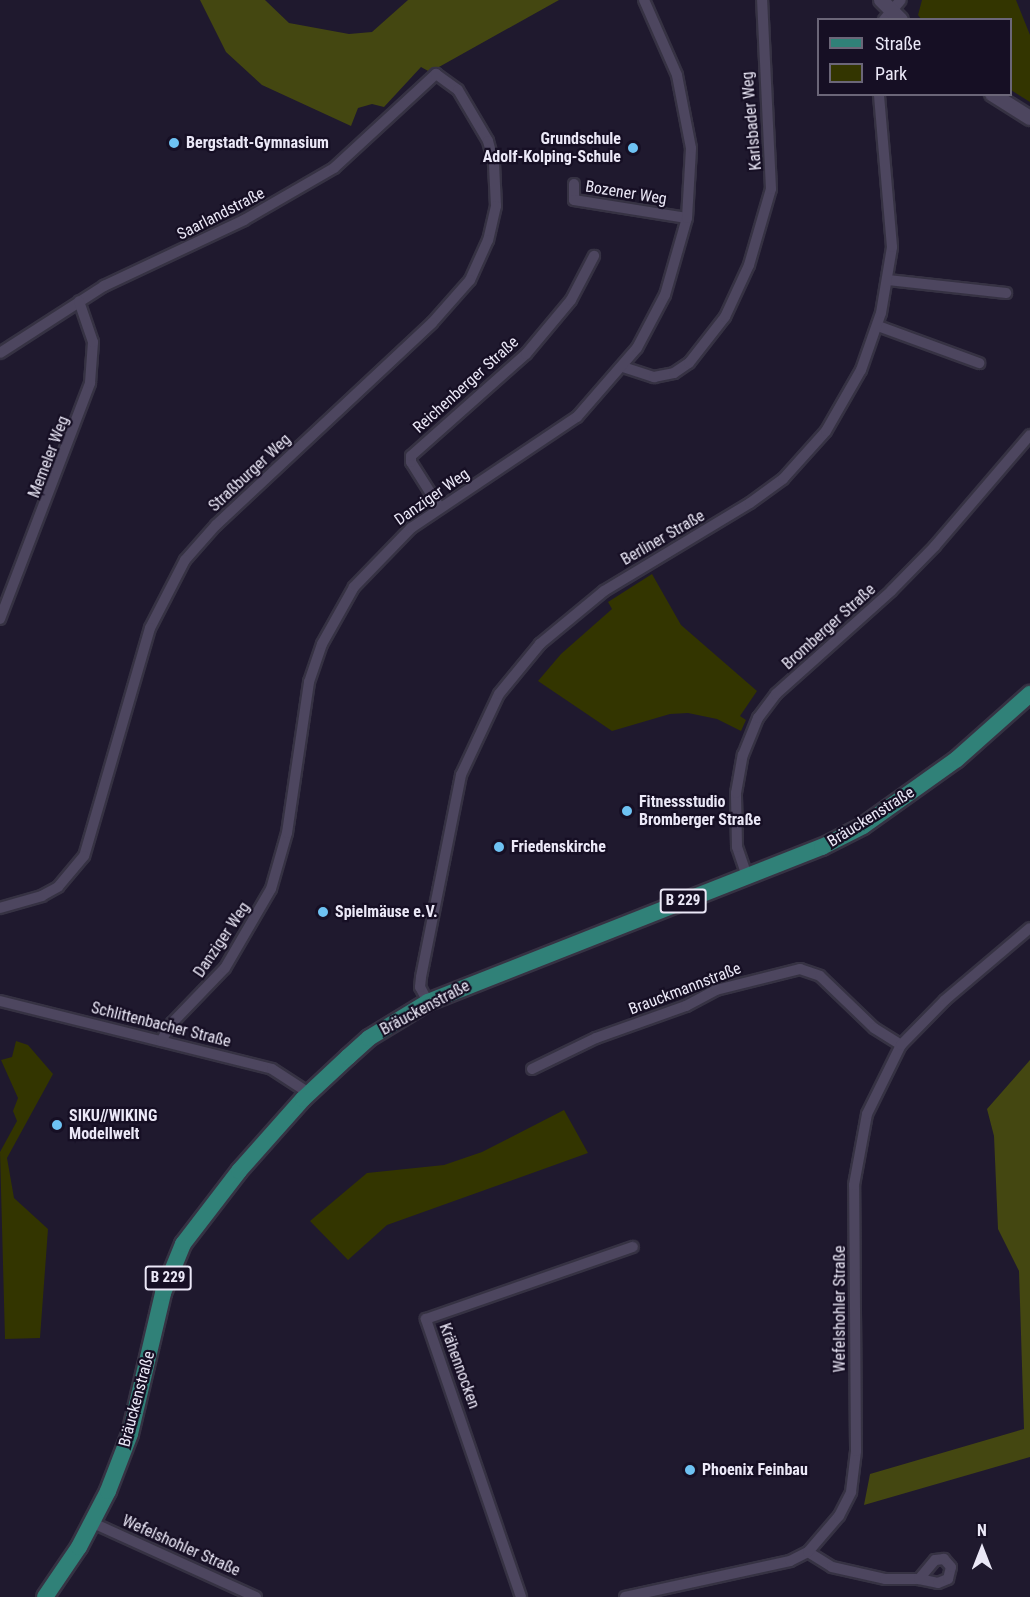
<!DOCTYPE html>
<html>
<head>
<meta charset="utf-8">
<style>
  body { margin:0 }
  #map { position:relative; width:1030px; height:1597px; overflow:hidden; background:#1f192e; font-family:"Roboto Condensed",sans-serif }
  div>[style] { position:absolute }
  .green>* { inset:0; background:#333500 }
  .forest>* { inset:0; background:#444711 }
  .roads { filter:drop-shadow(2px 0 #363243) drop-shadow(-2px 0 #363243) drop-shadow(0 2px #363243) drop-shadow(0 -2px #363243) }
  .street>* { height:10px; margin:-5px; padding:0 5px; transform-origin:5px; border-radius:5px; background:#4d465f }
  .secondary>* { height:14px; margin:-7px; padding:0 7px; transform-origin:7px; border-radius:7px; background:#4d465f }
  .primary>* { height:16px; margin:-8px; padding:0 8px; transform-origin:8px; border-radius:8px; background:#308178 }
  .dots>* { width:16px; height:16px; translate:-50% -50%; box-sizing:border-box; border:3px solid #160f24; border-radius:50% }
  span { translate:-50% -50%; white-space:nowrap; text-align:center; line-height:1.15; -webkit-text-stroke:4.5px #160f24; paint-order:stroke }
  .shield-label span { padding:2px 4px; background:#160f24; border:2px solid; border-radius:4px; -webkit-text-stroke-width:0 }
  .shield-label { font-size:15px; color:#ebe8f7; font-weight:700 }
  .street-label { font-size:16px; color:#ebe8f7 }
  .poi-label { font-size:16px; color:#ebe8f7; font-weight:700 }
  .right { translate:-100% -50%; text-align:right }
  .left { translate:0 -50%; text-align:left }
  .legend { position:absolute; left:817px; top:18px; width:195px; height:78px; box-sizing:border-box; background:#160f24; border:2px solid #6b6678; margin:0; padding:8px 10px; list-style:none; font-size:18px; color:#ebe8f7 }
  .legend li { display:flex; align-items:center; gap:12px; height:30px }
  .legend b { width:30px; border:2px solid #6b6678 }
  .north { position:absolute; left:952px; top:1519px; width:60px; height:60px; -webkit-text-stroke:4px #160f24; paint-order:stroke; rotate:0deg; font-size:16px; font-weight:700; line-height:24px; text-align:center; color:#ebe8f7 }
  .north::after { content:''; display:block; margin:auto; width:21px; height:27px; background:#ebe8f7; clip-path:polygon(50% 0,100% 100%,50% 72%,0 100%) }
</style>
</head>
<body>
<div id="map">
  <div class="green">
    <div style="clip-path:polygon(922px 0,1016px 0,1030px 35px,1030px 102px,1011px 90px,1010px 20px,921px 19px,918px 15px)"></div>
    <div style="clip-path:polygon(652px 574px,681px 625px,757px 691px,740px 716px,746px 720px,741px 731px,717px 719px,688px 713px,670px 714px,612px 731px,538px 681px,561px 654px,612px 609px,608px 602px)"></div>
    <div style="clip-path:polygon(16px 1041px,28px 1045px,53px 1074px,7px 1158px,14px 1198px,48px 1229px,40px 1338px,5px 1339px,0 1152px,17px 1121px,13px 1111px,18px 1098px,1px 1060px,12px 1057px)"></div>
    <div style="clip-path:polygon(564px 1110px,588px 1153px,387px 1225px,348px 1260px,310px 1221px,367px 1173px,444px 1165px,482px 1152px)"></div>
  </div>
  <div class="forest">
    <div style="clip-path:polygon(200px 0,265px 0,289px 23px,349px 34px,372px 32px,408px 0,559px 0,430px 72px,421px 67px,384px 107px,372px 104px,358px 108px,351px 126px,262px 85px,226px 52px)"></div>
    <div style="clip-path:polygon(1030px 1060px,1030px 1457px,864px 1505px,870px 1474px,1024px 1429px,1019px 1271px,998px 1229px,994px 1136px,987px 1109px)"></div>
  </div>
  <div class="roads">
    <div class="street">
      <div style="left:884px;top:20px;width:26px;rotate:-50deg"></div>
      <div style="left:574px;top:184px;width:16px;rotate:90deg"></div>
      <div style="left:574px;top:200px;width:114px;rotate:9.1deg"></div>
      <div style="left:888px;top:280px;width:119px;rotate:6.3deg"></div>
      <div style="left:878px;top:326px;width:108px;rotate:20.1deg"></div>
      <div style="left:0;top:353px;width:124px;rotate:-32.8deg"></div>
      <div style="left:104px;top:286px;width:155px;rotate:-25.2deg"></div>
      <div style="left:244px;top:220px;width:104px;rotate:-30deg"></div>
      <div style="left:334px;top:168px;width:139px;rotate:-42.7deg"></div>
      <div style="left:436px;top:74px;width:27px;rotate:36deg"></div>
      <div style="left:458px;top:90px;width:59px;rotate:59.5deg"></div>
      <div style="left:488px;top:141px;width:24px;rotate:75deg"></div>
      <div style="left:494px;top:164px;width:42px;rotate:87.3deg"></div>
      <div style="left:496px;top:206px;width:35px;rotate:103deg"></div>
      <div style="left:488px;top:240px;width:44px;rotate:114.2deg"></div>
      <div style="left:470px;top:280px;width:57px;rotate:131.5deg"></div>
      <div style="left:432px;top:323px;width:296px;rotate:136.9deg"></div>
      <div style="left:216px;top:525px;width:47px;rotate:131.5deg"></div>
      <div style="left:185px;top:560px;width:76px;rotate:117.2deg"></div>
      <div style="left:150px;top:628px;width:237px;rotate:106.1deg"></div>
      <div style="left:84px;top:856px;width:40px;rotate:130deg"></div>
      <div style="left:58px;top:887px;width:18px;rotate:151deg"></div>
      <div style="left:42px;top:896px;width:44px;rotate:164.1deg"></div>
      <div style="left:623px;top:367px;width:33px;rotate:18deg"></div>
      <div style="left:654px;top:377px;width:20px;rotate:-11deg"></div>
      <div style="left:674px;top:373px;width:18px;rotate:-34deg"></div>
      <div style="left:689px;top:363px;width:58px;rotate:-52deg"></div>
      <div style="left:725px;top:317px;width:57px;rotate:-65.2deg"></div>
      <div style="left:749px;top:265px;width:79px;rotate:-73.9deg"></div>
      <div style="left:771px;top:189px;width:189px;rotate:-92.7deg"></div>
      <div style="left:440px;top:508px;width:54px;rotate:-122.2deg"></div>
      <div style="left:411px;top:462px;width:6px;rotate:-90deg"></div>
      <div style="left:411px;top:456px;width:154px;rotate:-41.6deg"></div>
      <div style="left:526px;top:354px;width:70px;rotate:-50.2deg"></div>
      <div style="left:571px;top:300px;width:50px;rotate:-62.4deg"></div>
      <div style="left:0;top:619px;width:253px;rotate:-69.1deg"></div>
      <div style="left:90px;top:383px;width:41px;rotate:-85.8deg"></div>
      <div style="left:93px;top:342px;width:43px;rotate:-108.9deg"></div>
      <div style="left:747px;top:876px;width:31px;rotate:-109deg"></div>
      <div style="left:737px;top:847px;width:54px;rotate:-91.1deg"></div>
      <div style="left:736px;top:793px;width:39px;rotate:-80deg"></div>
      <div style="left:743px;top:755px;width:40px;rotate:-68deg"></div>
      <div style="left:758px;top:718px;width:30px;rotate:-53deg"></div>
      <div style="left:776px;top:694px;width:154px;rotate:-41.8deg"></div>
      <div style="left:891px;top:591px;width:63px;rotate:-45.6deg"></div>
      <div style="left:935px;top:546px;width:146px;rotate:-49.4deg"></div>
      <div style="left:0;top:1001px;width:280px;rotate:14deg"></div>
      <div style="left:272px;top:1069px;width:44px;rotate:33deg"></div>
      <div style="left:428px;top:1002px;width:17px;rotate:-118deg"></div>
      <div style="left:420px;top:987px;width:10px;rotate:-84deg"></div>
      <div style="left:421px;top:977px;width:206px;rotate:-78.8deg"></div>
      <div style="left:461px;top:775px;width:89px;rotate:-64.9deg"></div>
      <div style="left:499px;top:694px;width:65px;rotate:-50.6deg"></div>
      <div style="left:540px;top:644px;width:83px;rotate:-39.6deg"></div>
      <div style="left:604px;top:591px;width:170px;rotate:-31.1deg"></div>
      <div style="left:750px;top:503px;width:41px;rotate:-36deg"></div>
      <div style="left:783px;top:479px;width:64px;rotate:-48.1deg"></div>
      <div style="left:826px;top:431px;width:70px;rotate:-60.2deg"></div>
      <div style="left:861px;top:370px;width:60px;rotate:-70.7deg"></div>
      <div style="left:881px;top:313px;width:67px;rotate:-80.5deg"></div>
      <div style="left:892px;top:247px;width:154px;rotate:-94.9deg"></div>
      <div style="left:161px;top:1041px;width:21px;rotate:-59deg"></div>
      <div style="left:172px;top:1023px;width:76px;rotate:-46.1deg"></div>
      <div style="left:225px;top:968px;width:91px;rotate:-59.8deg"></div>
      <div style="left:271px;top:889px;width:58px;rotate:-74.1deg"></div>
      <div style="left:287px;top:833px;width:153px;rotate:-81.7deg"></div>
      <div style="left:309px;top:682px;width:40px;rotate:-71.1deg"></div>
      <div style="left:322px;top:644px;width:65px;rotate:-60.7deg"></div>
      <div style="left:354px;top:587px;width:82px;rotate:-46deg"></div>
      <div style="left:411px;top:528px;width:200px;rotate:-33.8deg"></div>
      <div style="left:577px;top:417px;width:91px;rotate:-49deg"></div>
      <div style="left:637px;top:348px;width:60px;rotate:-62.2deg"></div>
      <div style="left:665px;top:295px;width:80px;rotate:-74.1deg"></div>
      <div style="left:687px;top:218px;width:70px;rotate:-86.7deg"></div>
      <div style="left:691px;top:148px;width:74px;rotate:-100.9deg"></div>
      <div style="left:677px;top:75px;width:82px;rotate:-113.7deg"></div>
      <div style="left:532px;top:1069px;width:71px;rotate:-25.8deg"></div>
      <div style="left:596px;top:1038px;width:96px;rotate:-19.6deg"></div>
      <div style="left:686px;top:1006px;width:34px;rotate:-28deg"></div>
      <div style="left:716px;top:990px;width:87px;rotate:-14deg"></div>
      <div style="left:800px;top:969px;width:21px;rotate:19deg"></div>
      <div style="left:820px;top:976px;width:75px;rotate:43.9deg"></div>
      <div style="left:874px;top:1028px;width:32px;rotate:32deg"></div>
      <div style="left:93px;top:1523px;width:179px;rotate:24.4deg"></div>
      <div style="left:808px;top:1552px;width:28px;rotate:32deg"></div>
      <div style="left:832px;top:1567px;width:54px;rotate:12.8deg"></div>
      <div style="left:885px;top:1579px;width:34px"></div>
      <div style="left:919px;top:1579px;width:19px;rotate:12deg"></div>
      <div style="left:938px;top:1583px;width:11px;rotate:-22deg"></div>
      <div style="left:948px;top:1579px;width:12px;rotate:-76deg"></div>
      <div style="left:951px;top:1567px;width:11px;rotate:-131deg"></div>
      <div style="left:944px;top:1559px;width:9px;rotate:174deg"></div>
      <div style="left:935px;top:1560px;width:25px;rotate:130deg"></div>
      <div style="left:521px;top:1597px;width:294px;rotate:-108.9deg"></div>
      <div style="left:426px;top:1319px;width:219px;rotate:-19.2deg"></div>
      <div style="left:625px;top:1597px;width:169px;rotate:-12.3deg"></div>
      <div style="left:790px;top:1561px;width:20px;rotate:-27deg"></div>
      <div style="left:808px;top:1552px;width:48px;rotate:-49.3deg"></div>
      <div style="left:839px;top:1516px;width:27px;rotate:-63deg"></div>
      <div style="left:851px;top:1492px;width:41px;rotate:-83deg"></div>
      <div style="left:856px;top:1451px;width:266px;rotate:-90.4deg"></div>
      <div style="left:854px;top:1185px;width:72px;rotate:-79.6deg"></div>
      <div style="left:867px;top:1114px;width:77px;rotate:-63.8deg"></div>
      <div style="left:901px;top:1045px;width:63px;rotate:-45.6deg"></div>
      <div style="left:945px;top:1000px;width:111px;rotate:-40.3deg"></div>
    </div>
    <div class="secondary">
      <div style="left:881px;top:0;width:28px;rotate:45deg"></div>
      <div style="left:992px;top:94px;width:45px;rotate:32.3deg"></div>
    </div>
    <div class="primary">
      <div style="left:45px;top:1597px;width:60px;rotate:-55.8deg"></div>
      <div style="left:79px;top:1547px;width:63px;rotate:-62.6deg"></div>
      <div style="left:108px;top:1491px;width:61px;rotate:-68.9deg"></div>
      <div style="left:130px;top:1434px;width:145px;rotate:-76.8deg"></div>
      <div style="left:163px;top:1293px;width:53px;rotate:-67.8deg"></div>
      <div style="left:183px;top:1244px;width:92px;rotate:-52.5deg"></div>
      <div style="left:239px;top:1171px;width:96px;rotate:-48.4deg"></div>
      <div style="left:303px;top:1099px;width:62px;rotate:-43deg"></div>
      <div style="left:348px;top:1057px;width:28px;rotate:-42deg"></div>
      <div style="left:369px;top:1038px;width:69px;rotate:-31.4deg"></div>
      <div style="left:428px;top:1002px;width:423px;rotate:-21.5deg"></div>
      <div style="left:822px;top:847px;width:46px;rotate:-27.1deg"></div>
      <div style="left:863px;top:826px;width:115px;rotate:-35.5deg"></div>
      <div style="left:957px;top:759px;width:98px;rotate:-41.7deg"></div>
    </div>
  </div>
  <div class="dots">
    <div style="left:174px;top:143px;background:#6ec2f3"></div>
    <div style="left:633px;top:148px;background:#6ec2f3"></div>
    <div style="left:627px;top:811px;background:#6ec2f3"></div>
    <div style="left:499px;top:847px;background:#6ec2f3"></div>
    <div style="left:323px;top:912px;background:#6ec2f3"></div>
    <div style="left:57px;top:1125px;background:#6ec2f3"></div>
    <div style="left:690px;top:1470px;background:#6ec2f3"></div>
  </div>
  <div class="shield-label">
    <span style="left:683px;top:901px">B 229</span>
    <span style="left:168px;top:1278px">B 229</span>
  </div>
  <div class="street-label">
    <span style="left:752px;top:121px;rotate:-95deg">Karlsbader Weg</span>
    <span style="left:626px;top:193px;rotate:9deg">Bozener Weg</span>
    <span style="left:221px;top:214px;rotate:-27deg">Saarlandstraße</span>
    <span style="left:466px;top:385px;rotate:-42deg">Reichenberger Straße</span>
    <span style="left:49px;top:457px;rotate:-69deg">Memeler Weg</span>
    <span style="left:250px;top:473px;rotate:-43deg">Straßburger Weg</span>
    <span style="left:432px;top:497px;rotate:-35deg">Danziger Weg</span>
    <span style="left:663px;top:538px;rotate:-30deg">Berliner Straße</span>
    <span style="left:829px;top:627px;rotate:-42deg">Bromberger Straße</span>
    <span style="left:871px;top:817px;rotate:-32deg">Bräuckenstraße</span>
    <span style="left:222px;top:940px;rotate:-56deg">Danziger Weg</span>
    <span style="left:685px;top:989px;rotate:-21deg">Brauckmannstraße</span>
    <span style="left:425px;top:1008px;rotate:-28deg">Bräuckenstraße</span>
    <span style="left:161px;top:1025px;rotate:14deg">Schlittenbacher Straße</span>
    <span style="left:840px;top:1309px;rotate:-90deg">Wefelshohler Straße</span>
    <span style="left:459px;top:1366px;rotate:70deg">Krähennocken</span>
    <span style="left:137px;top:1399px;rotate:-75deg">Bräuckenstraße</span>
    <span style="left:181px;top:1546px;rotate:24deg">Wefelshohler Straße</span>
  </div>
  <div class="poi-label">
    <span class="right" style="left:621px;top:148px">Grundschule<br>Adolf-Kolping-Schule</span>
    <span class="left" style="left:186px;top:143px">Bergstadt-Gymnasium</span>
    <span class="left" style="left:639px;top:811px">Fitnessstudio<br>Bromberger Straße</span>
    <span class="left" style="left:511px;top:847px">Friedenskirche</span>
    <span class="left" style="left:335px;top:912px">Spielmäuse e.V.</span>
    <span class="left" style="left:69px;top:1125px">SIKU//WIKING<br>Modellwelt</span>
    <span class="left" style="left:702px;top:1470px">Phoenix Feinbau</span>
  </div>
  <ul class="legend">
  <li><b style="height:8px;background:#308178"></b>Straße</li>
  <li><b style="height:16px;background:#333500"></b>Park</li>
  </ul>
  <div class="north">N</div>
</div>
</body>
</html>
